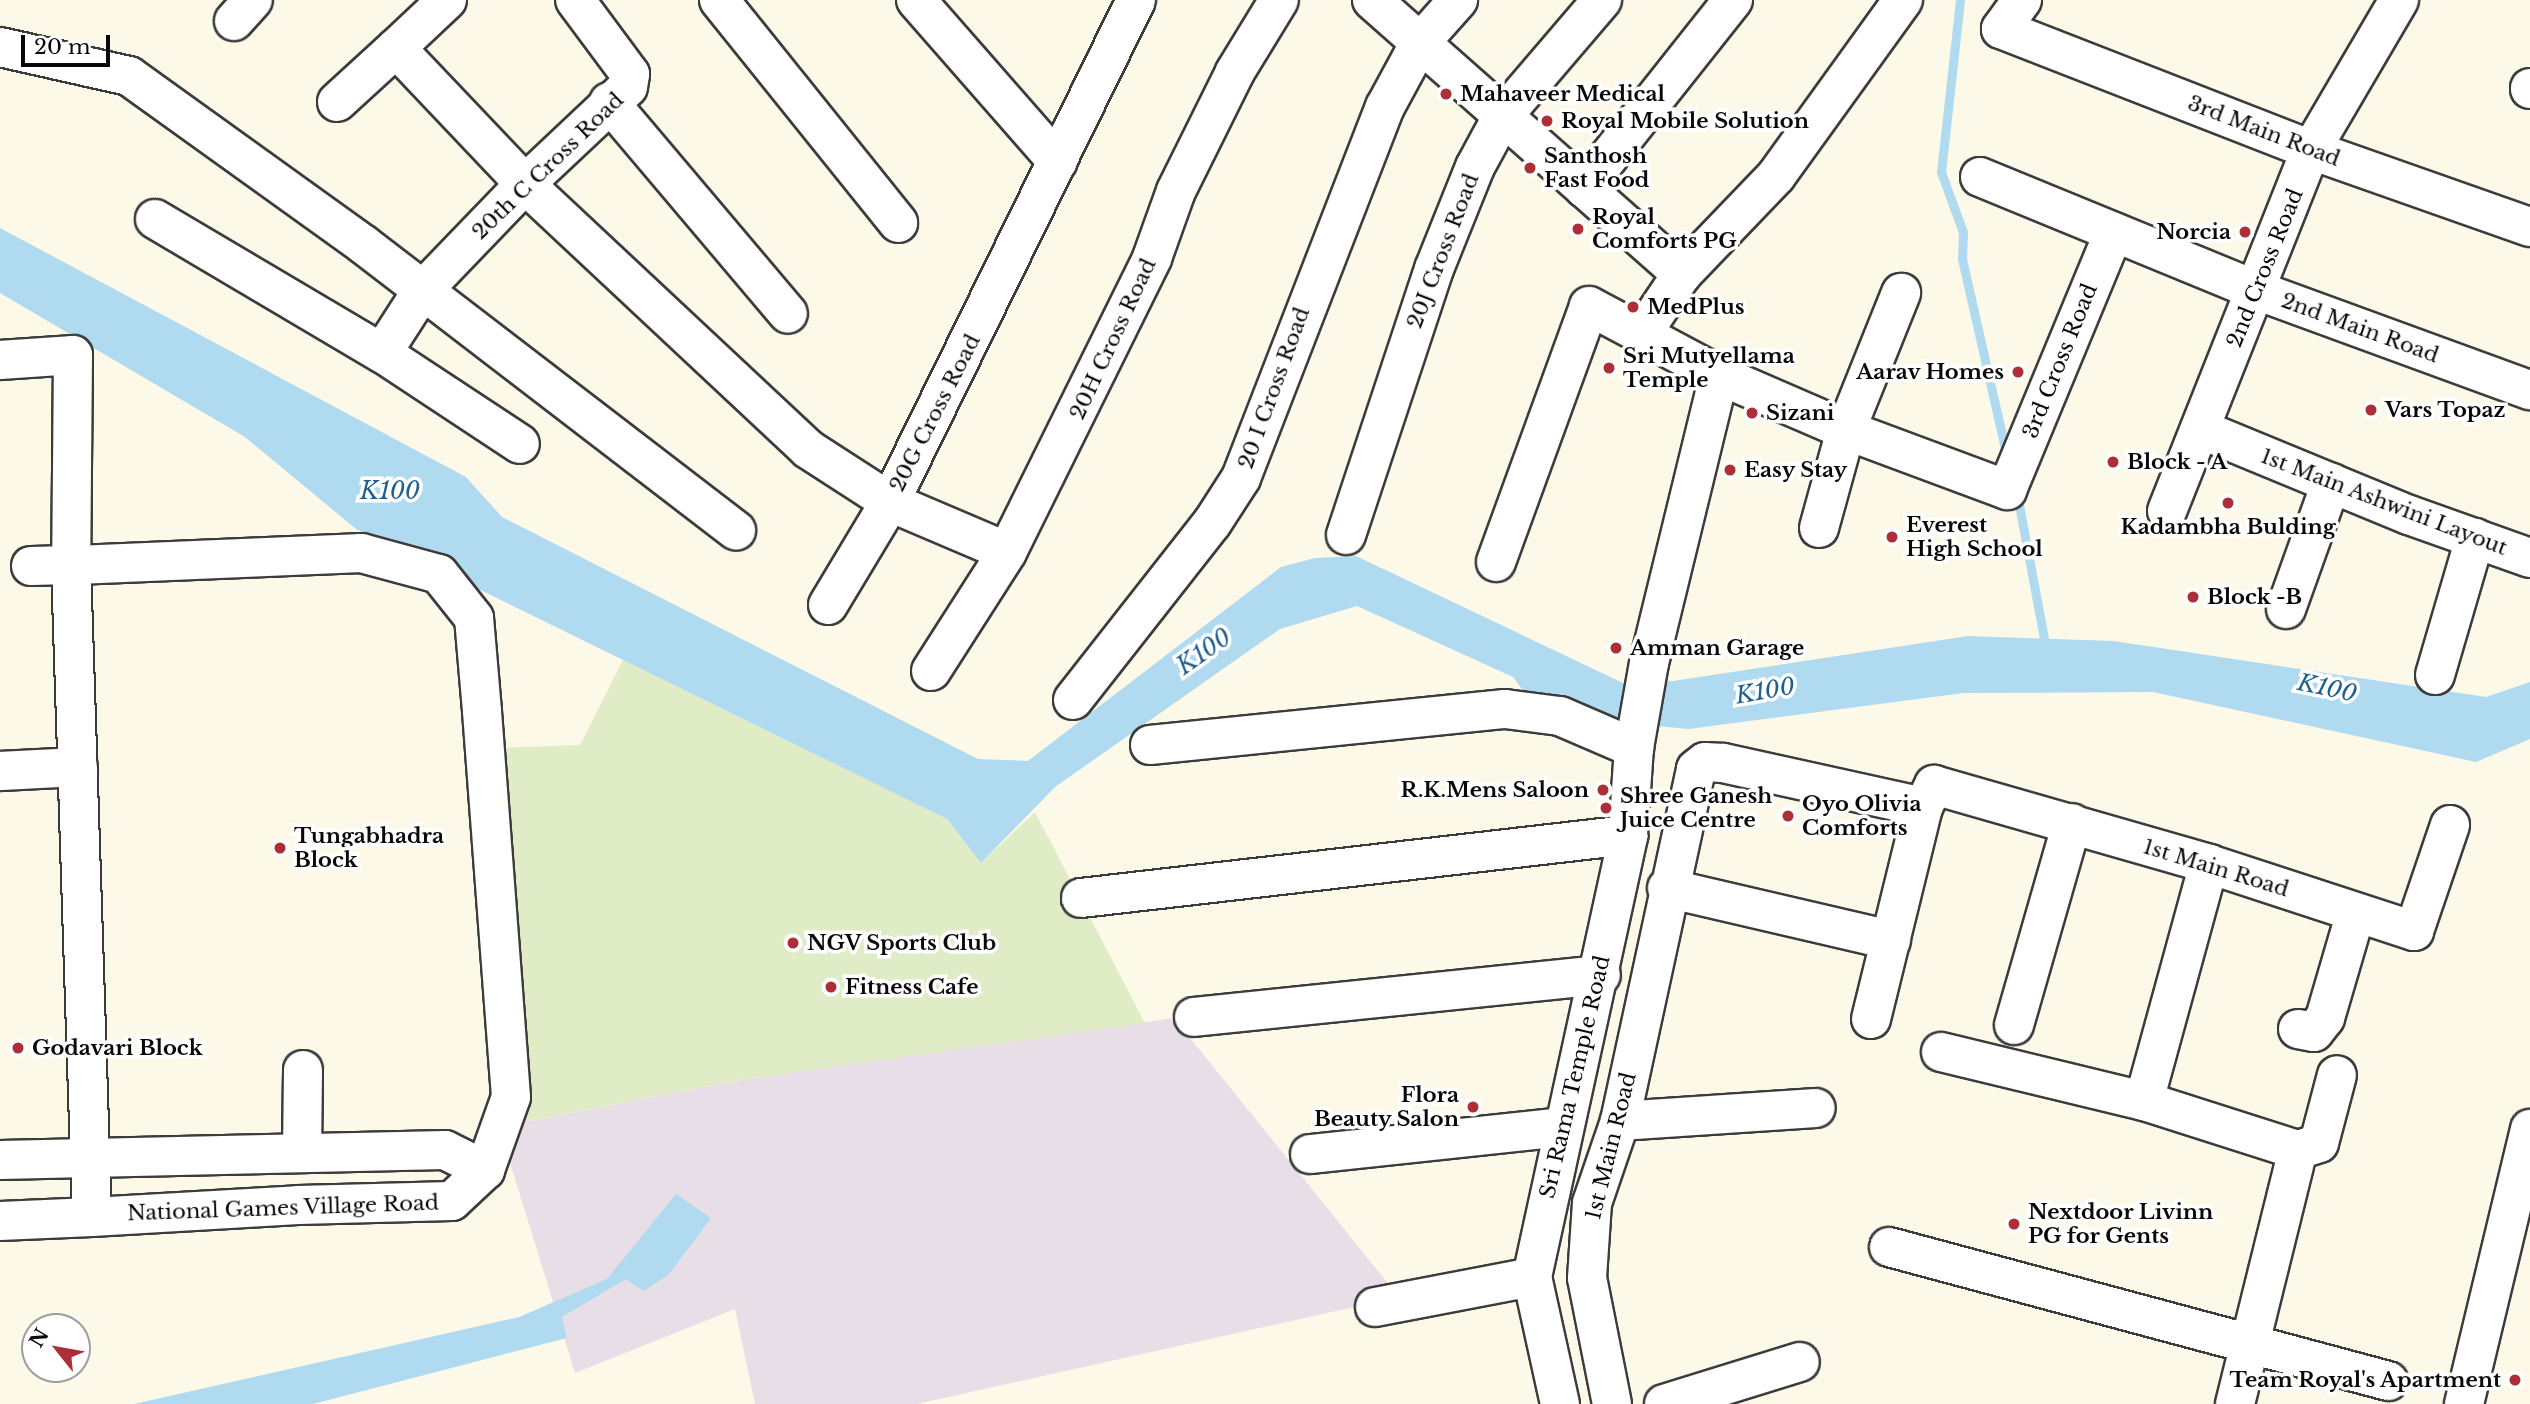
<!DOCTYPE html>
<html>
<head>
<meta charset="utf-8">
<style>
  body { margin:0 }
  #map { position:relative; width:2530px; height:1404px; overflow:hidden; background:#fdf9e8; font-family:"Libre Baskerville",serif }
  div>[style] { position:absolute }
  .industrial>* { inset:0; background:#e7dee8 }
  .pitch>* { inset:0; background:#dfecc6 }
  .water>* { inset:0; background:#b0daf0 }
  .stream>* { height:9px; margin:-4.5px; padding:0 4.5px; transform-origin:4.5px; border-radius:4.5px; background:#b0daf0 }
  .roads { filter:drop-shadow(2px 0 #3c3c3c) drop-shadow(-2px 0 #3c3c3c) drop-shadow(0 2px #3c3c3c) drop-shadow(0 -2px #3c3c3c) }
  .minor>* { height:38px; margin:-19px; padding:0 19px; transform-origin:19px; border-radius:19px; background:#fff }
  .dots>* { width:19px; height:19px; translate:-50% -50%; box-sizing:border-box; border:4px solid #fff; border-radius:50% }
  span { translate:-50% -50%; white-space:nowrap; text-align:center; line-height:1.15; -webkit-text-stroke:7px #fff; paint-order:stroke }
  .poi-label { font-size:21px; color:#090909; font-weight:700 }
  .left { translate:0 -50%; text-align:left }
  .right { translate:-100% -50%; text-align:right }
  .street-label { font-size:21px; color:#090909 }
  .water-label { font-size:23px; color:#1e6090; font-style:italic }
  .north { position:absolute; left:21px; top:1313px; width:70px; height:70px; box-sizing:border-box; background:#fff; border:2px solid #9d9d9d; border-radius:50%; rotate:301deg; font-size:19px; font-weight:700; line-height:28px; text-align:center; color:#090909 }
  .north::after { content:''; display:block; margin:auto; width:24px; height:32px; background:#ad2e36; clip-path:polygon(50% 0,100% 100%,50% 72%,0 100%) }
  .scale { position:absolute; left:21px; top:35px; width:89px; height:32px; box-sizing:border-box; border:4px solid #090909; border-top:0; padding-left:9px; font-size:21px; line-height:24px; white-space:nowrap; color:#090909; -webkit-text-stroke:5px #fff; paint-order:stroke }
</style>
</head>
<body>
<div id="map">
  <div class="industrial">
    <div style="clip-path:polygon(1174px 1018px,1399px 1297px,917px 1404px,755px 1404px,735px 1309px,575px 1373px,499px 1127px,740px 1080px)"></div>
  </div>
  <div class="pitch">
    <div style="clip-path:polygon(623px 660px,947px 819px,981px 863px,1035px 812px,1145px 1023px,740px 1080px,499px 1127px,466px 749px,580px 745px)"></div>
  </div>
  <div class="water">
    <div style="clip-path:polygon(0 228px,466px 477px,502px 517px,978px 759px,1028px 761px,1281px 567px,1315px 558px,1356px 556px,1623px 683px,1673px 681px,1968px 636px,2114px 641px,2486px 697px,2530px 682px,2530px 739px,2476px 762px,2153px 692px,1964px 693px,1689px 729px,1613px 722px,1530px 700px,1513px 677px,1357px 606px,1280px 629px,1055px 787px,981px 863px,947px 819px,356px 529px,245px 437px,0 293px)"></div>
    <div style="clip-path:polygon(676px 1194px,711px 1218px,669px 1274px,644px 1291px,626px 1279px,562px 1317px,567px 1338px,313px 1404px,134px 1404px,519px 1317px,607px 1279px)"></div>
  </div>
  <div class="stream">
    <div style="left:1960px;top:0;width:173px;rotate:96.3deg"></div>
    <div style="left:1941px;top:172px;width:64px;rotate:69.9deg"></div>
    <div style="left:1963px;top:232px;width:27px;rotate:92deg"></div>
    <div style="left:1962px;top:259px;width:203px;rotate:77.2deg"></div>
    <div style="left:2017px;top:494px;width:158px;rotate:79.4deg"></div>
  </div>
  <div class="roads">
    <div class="minor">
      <div style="left:447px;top:0;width:70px;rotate:136.7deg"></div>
      <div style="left:396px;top:48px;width:187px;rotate:46.5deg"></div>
      <div style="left:525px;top:184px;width:388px;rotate:43.1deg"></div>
      <div style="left:808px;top:449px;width:98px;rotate:32.9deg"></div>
      <div style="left:890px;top:502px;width:559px;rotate:-63.89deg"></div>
      <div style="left:719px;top:0;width:286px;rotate:51.2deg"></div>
      <div style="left:916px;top:0;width:215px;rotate:48.8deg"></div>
      <div style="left:1372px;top:0;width:414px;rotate:41.5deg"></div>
      <div style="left:2022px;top:0;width:36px;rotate:126deg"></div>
      <div style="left:2001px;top:29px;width:333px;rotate:21.3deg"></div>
      <div style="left:2311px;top:150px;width:232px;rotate:19.4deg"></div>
      <div style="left:234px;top:21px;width:28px;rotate:-48deg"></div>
      <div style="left:0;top:47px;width:132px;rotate:12.7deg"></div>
      <div style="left:129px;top:76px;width:289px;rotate:35.7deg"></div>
      <div style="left:364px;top:245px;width:469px;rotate:37.5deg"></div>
      <div style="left:2530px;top:89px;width:1px;rotate:-90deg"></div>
      <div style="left:337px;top:102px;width:80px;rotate:-42.5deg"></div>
      <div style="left:609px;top:102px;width:277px;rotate:49.8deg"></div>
      <div style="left:1980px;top:177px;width:298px;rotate:22.3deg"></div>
      <div style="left:2256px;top:290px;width:292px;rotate:20.1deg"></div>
      <div style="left:1584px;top:188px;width:240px;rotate:-51.6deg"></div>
      <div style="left:155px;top:219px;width:264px;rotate:30.6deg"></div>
      <div style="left:382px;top:353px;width:165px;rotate:33.4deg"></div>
      <div style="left:1643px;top:332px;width:70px;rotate:-56.1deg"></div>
      <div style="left:1682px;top:274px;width:136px;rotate:-46.2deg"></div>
      <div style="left:1776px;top:176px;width:217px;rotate:-54.2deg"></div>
      <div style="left:382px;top:353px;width:74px;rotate:-57.2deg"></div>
      <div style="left:422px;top:291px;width:149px;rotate:-46.1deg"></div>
      <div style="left:525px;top:184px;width:141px;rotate:-43.3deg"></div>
      <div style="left:628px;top:87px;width:13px;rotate:-81deg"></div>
      <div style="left:630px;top:74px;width:92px;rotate:-126.6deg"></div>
      <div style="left:0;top:360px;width:73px;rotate:-3.9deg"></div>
      <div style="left:73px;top:355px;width:210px;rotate:90.5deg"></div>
      <div style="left:71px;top:565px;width:40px;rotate:178.6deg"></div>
      <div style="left:2200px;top:429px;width:226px;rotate:22.4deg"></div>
      <div style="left:2409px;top:515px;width:128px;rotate:19.6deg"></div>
      <div style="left:2167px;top:511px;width:389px;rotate:-68.3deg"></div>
      <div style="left:2311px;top:150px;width:174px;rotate:-59.6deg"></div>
      <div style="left:1819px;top:528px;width:102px;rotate:-74.6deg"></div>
      <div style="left:1846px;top:430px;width:148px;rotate:-68.1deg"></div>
      <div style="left:1346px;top:535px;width:280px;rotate:-71.7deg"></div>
      <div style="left:1434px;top:269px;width:110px;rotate:-68.1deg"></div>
      <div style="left:1475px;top:167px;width:57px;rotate:-61.6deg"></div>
      <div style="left:1502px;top:117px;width:154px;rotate:-49.5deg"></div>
      <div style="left:1496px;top:562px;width:272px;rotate:-70deg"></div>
      <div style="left:1589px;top:306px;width:147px;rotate:28deg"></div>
      <div style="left:1719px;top:375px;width:138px;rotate:23.4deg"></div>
      <div style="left:1846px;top:430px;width:172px;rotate:20.4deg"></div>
      <div style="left:2007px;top:490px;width:279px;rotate:-67.5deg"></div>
      <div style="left:828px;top:605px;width:120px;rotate:-59deg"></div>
      <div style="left:890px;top:502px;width:127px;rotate:23.1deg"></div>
      <div style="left:2286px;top:609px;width:134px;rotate:-70.3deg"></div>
      <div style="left:931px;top:671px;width:141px;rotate:-57.4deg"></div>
      <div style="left:1007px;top:552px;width:328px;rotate:-63.7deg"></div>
      <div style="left:1152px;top:258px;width:71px;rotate:-70.3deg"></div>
      <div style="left:1176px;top:191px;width:133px;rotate:-63.6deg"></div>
      <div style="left:1235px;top:72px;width:84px;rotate:-58.6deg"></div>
      <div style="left:2435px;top:675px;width:143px;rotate:-73.7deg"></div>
      <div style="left:1073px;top:700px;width:225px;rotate:-51.9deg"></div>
      <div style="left:1212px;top:523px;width:54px;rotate:-57.2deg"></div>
      <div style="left:1241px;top:478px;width:398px;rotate:-68.8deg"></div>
      <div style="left:1385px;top:107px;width:72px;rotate:-61.6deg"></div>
      <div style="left:1419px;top:44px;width:59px;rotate:-48.4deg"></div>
      <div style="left:1150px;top:745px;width:357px;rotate:-5.8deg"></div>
      <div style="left:1505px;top:709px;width:55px;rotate:7.3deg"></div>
      <div style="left:1560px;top:716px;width:81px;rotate:23.4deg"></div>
      <div style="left:0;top:771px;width:78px;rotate:-2.9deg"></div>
      <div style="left:1667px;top:888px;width:230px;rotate:13.1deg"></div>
      <div style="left:1081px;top:898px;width:551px;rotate:-6.57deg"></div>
      <div style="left:1194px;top:1017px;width:409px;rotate:-5.9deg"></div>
      <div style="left:1871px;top:1019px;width:218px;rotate:-76.2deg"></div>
      <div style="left:1923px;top:807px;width:25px;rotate:-63deg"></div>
      <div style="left:1934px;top:785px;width:286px;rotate:16deg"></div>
      <div style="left:2209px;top:864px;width:216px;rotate:18.1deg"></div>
      <div style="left:2414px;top:931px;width:112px;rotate:-71.2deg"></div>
      <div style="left:2014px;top:1025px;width:210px;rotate:-74deg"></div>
      <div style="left:2298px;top:1029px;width:16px;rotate:11deg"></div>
      <div style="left:2314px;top:1032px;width:18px;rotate:-52deg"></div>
      <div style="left:2325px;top:1018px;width:110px;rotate:-73.7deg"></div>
      <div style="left:1941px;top:1052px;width:209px;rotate:13.6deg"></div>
      <div style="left:2144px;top:1101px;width:162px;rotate:17.7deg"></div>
      <div style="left:2298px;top:1150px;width:22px;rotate:-18deg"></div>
      <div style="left:2319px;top:1143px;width:70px;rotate:-75.2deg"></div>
      <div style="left:2144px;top:1101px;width:246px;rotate:-74.7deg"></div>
      <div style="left:1620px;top:1121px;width:196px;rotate:-3.8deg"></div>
      <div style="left:302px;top:1153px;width:83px;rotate:-89.3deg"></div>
      <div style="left:1310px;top:1154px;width:253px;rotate:-6.1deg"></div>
      <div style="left:0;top:1160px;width:445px;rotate:-1.3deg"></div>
      <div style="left:445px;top:1150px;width:45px;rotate:26.6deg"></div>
      <div style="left:0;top:1221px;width:92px;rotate:-2.5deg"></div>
      <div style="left:92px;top:1217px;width:206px;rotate:-3.3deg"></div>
      <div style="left:298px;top:1205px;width:154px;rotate:-1.5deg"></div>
      <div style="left:452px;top:1201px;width:45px;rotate:-43.2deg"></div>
      <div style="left:485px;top:1170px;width:77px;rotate:-70.4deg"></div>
      <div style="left:511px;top:1097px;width:387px;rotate:-94.3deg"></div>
      <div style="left:482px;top:711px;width:93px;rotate:-94.9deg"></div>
      <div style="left:474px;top:618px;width:56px;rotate:-128.5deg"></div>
      <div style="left:439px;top:574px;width:81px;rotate:-164.9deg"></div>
      <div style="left:361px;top:553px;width:290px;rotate:177.6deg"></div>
      <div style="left:71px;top:565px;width:652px;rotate:88.16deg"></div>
      <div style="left:1889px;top:1247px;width:517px;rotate:15.03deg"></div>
      <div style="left:1375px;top:1307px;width:160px;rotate:-10.8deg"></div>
      <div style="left:1560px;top:1404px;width:130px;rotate:-102.4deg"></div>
      <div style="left:1532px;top:1277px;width:452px;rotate:-77.7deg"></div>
      <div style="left:1628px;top:835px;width:87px;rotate:-86.1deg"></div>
      <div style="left:1634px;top:748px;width:86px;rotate:-80deg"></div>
      <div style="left:1649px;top:663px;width:296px;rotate:-76.3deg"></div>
      <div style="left:1612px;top:1404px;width:128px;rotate:-101.2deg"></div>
      <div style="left:1587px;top:1278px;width:75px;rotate:-86.2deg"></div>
      <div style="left:1592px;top:1203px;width:87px;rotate:-71.1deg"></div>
      <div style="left:1620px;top:1121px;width:360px;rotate:-77.8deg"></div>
      <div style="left:1696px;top:769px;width:11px;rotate:-38deg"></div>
      <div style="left:1705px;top:762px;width:18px;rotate:3deg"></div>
      <div style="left:1723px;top:763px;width:205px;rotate:12.4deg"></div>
      <div style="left:1664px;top:1404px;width:142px;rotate:-17.2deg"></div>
      <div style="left:2235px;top:1404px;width:262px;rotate:-76.1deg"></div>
      <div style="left:2464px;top:1404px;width:283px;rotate:-76.5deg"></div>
    </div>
  </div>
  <div class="dots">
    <div style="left:1446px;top:94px;background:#ad2e36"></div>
    <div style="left:1547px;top:121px;background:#ad2e36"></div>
    <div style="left:1530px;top:168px;background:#ad2e36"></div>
    <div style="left:1578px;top:229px;background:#ad2e36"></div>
    <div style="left:2245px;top:232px;background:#ad2e36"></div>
    <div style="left:1633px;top:307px;background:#ad2e36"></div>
    <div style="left:1609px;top:368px;background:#ad2e36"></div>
    <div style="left:2018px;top:372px;background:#ad2e36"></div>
    <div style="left:2371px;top:410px;background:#ad2e36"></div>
    <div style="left:1752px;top:413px;background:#ad2e36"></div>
    <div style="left:2113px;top:462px;background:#ad2e36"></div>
    <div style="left:1730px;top:470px;background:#ad2e36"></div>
    <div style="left:2228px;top:503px;background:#ad2e36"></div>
    <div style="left:1892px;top:537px;background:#ad2e36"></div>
    <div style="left:2193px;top:597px;background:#ad2e36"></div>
    <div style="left:1616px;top:648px;background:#ad2e36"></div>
    <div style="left:1603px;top:790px;background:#ad2e36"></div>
    <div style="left:1606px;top:808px;background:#ad2e36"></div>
    <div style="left:1788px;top:816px;background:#ad2e36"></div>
    <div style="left:280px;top:848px;background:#ad2e36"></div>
    <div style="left:793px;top:943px;background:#ad2e36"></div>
    <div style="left:831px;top:987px;background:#ad2e36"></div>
    <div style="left:18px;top:1048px;background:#ad2e36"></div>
    <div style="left:1473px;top:1107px;background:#ad2e36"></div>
    <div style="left:2014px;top:1224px;background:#ad2e36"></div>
    <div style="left:2515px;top:1380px;background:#ad2e36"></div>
  </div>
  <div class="poi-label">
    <span class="left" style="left:1460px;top:94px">Mahaveer Medical</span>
    <span class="left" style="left:1561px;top:121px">Royal Mobile Solution</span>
    <span class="left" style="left:1544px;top:168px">Santhosh<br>Fast Food</span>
    <span class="left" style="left:1592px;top:229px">Royal<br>Comforts PG</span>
    <span class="right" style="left:2231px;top:232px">Norcia</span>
    <span class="left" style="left:1647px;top:307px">MedPlus</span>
    <span class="left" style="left:1623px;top:368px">Sri Mutyellama<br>Temple</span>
    <span class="right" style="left:2004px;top:372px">Aarav Homes</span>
    <span class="left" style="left:2385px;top:410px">Vars Topaz</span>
    <span class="left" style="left:1766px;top:413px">Sizani</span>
    <span class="left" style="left:2127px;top:462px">Block - A</span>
    <span class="left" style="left:1744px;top:470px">Easy Stay</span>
    <span class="left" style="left:1906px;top:537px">Everest<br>High School</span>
    <span style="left:2228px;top:527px">Kadambha Bulding</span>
    <span class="left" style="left:2207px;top:597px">Block -B</span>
    <span class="left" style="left:1630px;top:648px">Amman Garage</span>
    <span class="right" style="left:1589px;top:790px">R.K.Mens Saloon</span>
    <span class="left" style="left:1620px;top:808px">Shree Ganesh<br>Juice Centre</span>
    <span class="left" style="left:1802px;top:816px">Oyo Olivia<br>Comforts</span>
    <span class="left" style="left:294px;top:848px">Tungabhadra<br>Block</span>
    <span class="left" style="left:807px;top:943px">NGV Sports Club</span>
    <span class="left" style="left:845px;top:987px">Fitness Cafe</span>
    <span class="left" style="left:32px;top:1048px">Godavari Block</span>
    <span class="right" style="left:1459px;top:1107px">Flora<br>Beauty Salon</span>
    <span class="left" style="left:2028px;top:1224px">Nextdoor Livinn<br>PG for Gents</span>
    <span class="right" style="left:2501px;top:1380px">Team Royal's Apartment</span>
  </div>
  <div class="street-label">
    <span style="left:2264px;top:131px;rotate:21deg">3rd Main Road</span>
    <span style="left:548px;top:166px;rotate:-44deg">20th C Cross Road</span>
    <span style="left:1443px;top:251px;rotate:-69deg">20J Cross Road</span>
    <span style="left:2265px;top:268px;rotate:-68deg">2nd Cross Road</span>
    <span style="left:2360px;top:328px;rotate:20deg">2nd Main Road</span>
    <span style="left:1113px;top:339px;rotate:-65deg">20H Cross Road</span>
    <span style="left:2060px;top:361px;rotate:-68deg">3rd Cross Road</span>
    <span style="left:1274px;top:388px;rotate:-70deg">20 I Cross Road</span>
    <span style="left:935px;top:413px;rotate:-63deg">20G Cross Road</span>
    <span style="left:2384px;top:502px;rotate:21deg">1st Main Ashwini Layout</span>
    <span style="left:2216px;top:868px;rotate:17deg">1st Main Road</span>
    <span style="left:1575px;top:1077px;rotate:-77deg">Sri Rama Temple Road</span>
    <span style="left:1611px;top:1146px;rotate:-76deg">1st Main Road</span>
    <span style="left:283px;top:1208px;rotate:-2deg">National Games Village Road</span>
  </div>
  <div class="water-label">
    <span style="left:390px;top:491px">K100</span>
    <span style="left:1204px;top:652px;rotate:-35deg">K100</span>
    <span style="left:2327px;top:688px;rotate:12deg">K100</span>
    <span style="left:1765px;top:691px;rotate:-10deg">K100</span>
  </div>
  <div class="north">N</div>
  <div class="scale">20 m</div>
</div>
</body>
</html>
